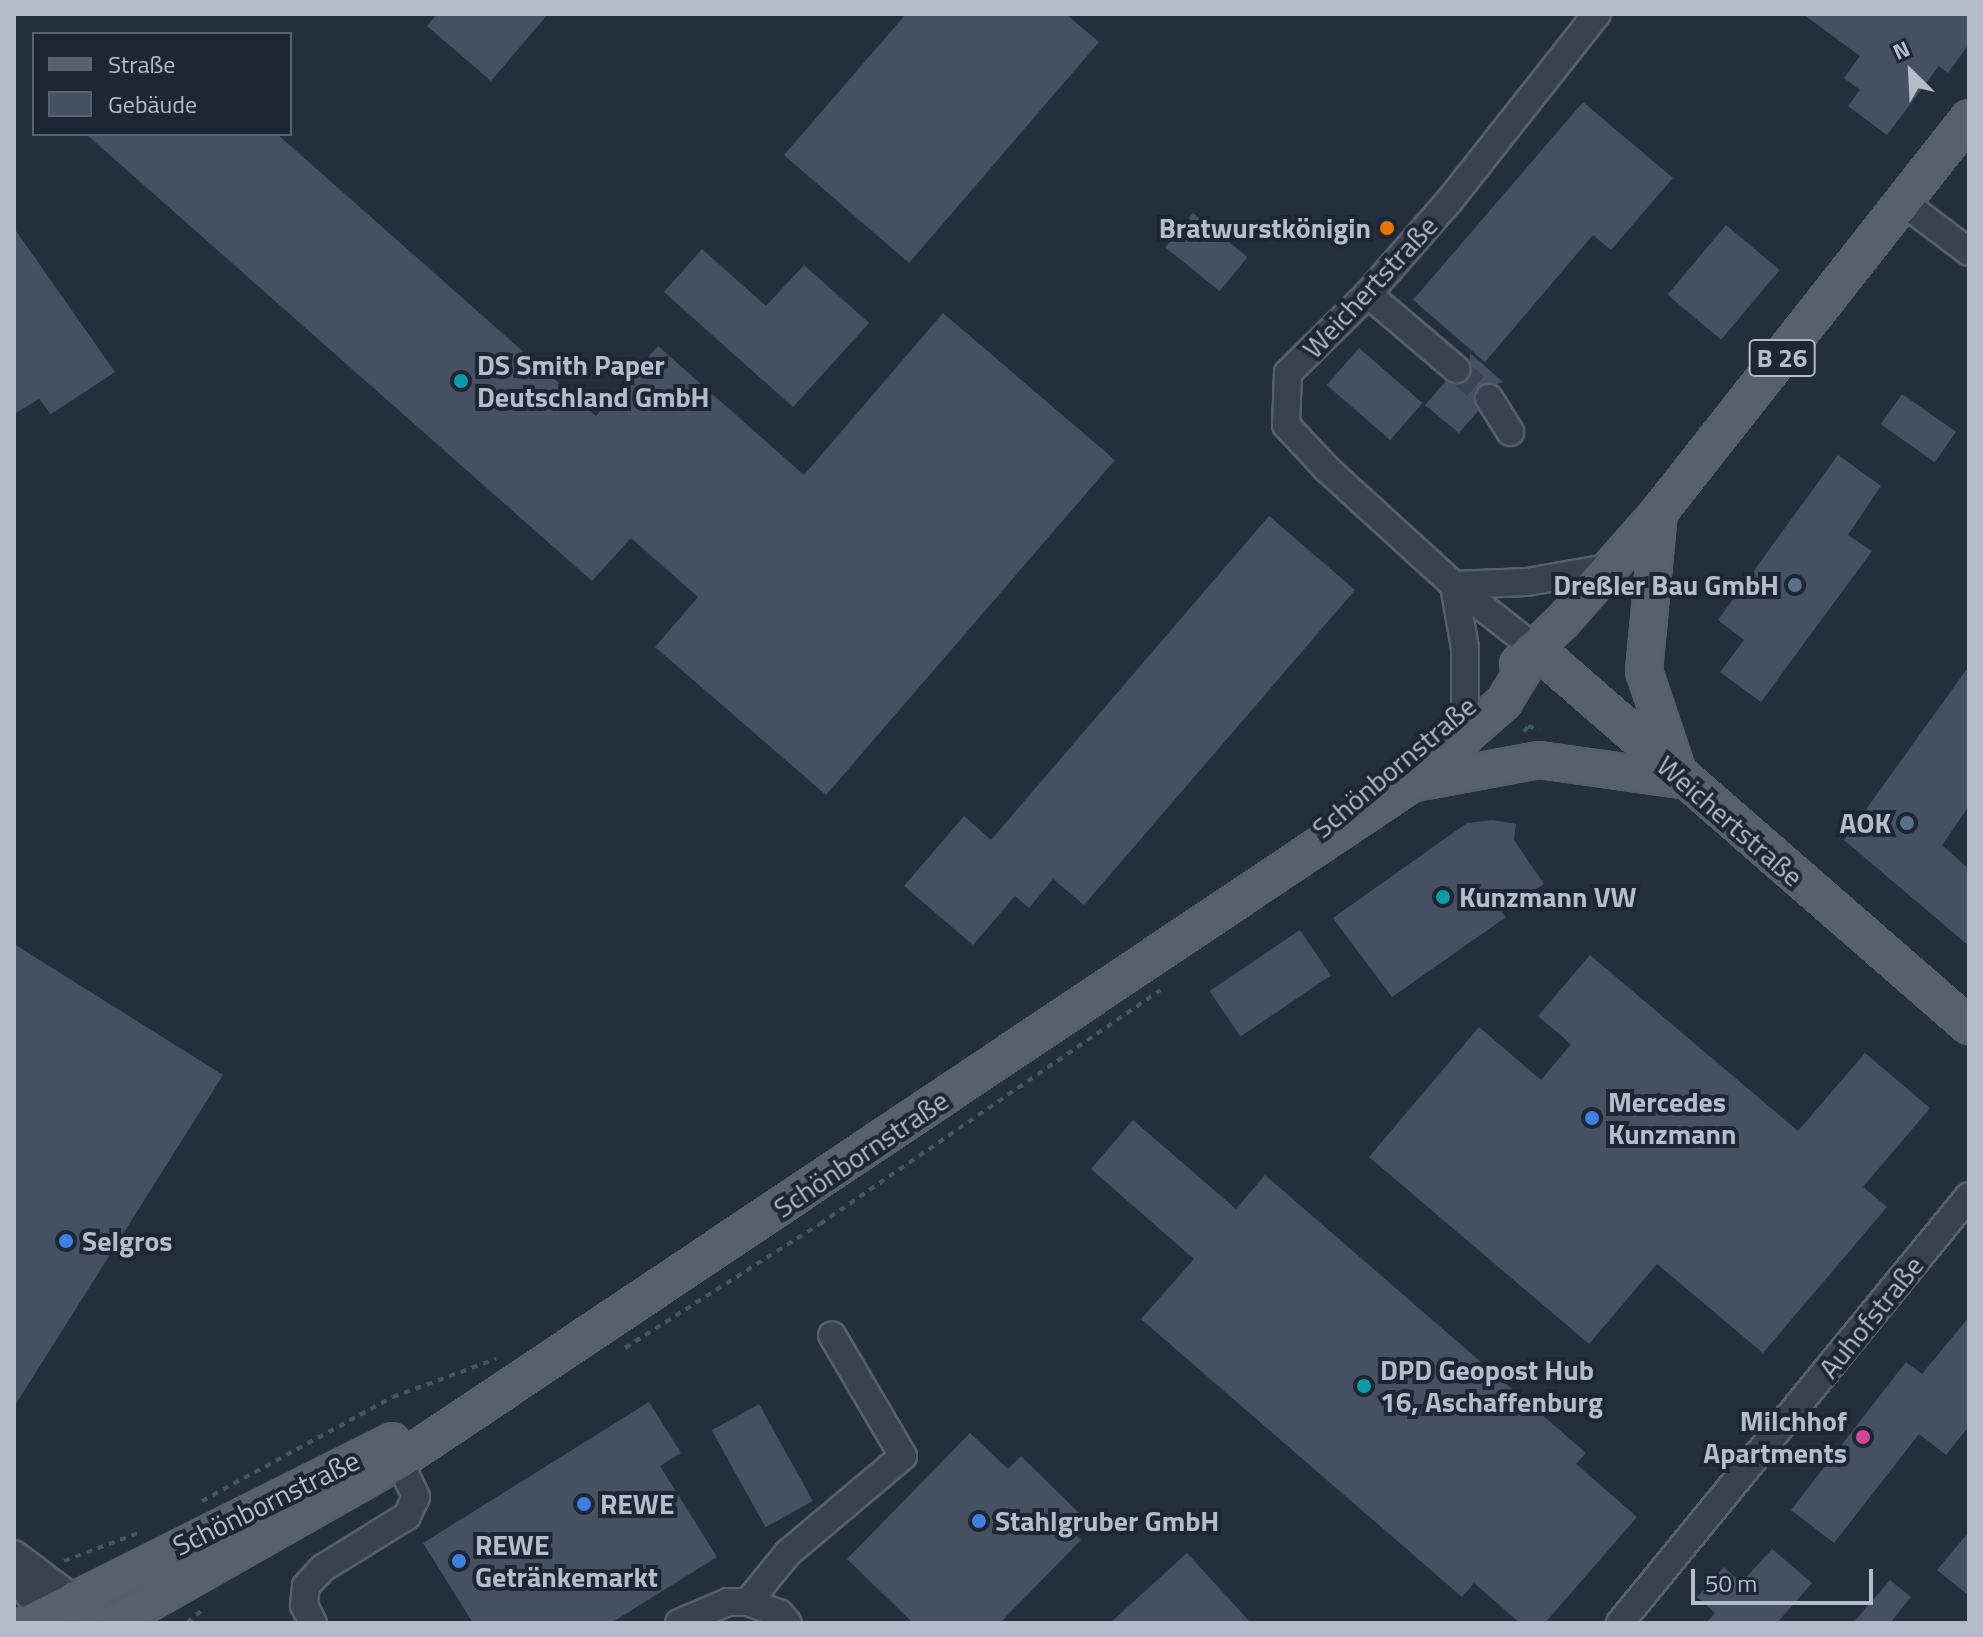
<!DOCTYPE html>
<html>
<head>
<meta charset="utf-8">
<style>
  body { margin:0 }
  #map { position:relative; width:1983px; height:1637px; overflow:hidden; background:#242f3e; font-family:"Titillium Web",sans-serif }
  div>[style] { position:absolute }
  .building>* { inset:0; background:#455162; transform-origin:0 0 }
  .minor-tunnel>* { height:26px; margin-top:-13px; transform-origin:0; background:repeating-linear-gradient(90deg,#3a4453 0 26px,transparent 0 39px) }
  .path>* { height:4px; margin-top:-2px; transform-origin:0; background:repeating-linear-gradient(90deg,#44595c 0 6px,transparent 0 12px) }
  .roads { filter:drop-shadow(2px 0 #565f6c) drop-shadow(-2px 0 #565f6c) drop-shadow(0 2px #565f6c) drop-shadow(0 -2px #565f6c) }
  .minor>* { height:26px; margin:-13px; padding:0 13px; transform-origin:13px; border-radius:13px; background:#38414e }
  .major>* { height:34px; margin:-17px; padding:0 17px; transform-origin:17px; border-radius:17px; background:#56606e }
  .dots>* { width:22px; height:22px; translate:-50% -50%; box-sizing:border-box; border:4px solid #1d2633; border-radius:50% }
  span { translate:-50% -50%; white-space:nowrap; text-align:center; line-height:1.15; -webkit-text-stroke:8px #1d2633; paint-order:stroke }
  .shield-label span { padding:2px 6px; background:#1d2633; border:2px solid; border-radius:6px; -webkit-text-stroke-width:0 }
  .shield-label { font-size:26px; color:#b4bcc9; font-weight:700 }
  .poi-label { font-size:28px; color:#b4bcc9; font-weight:700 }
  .right { translate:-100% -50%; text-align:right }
  .left { translate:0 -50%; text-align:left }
  .street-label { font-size:28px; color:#b4bcc9 }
  .frame { position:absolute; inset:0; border:16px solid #b4bcc9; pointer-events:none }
  .legend { position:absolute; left:32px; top:32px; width:260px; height:104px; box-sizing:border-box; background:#1d2633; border:2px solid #59626f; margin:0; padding:10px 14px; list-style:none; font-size:24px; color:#b4bcc9 }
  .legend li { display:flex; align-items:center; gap:16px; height:40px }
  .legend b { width:40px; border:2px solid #59626f }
  .north { position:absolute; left:1871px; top:32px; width:80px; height:80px; -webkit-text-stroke:6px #1d2633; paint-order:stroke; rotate:336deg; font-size:22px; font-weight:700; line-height:32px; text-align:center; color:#b4bcc9 }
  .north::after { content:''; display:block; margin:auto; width:28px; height:36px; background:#b4bcc9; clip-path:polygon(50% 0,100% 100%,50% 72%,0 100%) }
  .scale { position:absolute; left:1691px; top:1569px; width:182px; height:36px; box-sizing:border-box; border:4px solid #b4bcc9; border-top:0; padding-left:10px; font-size:24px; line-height:28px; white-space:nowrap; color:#b4bcc9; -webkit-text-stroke:6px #1d2633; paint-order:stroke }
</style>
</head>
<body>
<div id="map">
  <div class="building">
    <div style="clip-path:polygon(437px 14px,548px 14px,491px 81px,427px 26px)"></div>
    <div style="clip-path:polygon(906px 14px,1066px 14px,1099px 42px,909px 263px,784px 155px)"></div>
    <div style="clip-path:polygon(1803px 14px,1969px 14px,1969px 44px,1948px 73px,1939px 66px,1887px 135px,1848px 106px,1860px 90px,1844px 78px,1860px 56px)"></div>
    <div style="clip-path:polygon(1583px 102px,1673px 178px,1611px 250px,1593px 235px,1485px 362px,1413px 300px)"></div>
    <div style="clip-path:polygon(86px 134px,277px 134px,596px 416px,658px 346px,804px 475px,943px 313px,1115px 460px,826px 795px,655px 647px,698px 597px,631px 538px,592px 581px)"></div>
    <div style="left:1193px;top:213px;width:70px;height:44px;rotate:39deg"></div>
    <div style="left:1726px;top:225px;width:70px;height:91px;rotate:40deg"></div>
    <div style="clip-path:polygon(14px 228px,115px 372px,51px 414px,39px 399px,14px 414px)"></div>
    <div style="clip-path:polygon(702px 249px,766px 306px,804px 265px,869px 323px,793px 407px,664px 292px)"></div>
    <div style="left:1359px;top:348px;width:84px;height:49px;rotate:41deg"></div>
    <div style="clip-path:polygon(1470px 353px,1503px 382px,1475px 390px,1478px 411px,1459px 433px,1425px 405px,1446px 381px,1454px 385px,1468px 380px)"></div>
    <div style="left:1902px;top:394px;width:66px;height:37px;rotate:35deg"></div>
    <div style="clip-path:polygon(1838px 455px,1881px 486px,1848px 535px,1872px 551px,1761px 702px,1720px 672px,1744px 640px,1718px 620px)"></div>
    <div style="clip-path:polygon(1269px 516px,1355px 590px,1084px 905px,1053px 879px,1029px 908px,1015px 896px,973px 945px,904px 886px,964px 816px,991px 840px)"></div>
    <div style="clip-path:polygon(1969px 666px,1969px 806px,1942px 845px,1969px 869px,1969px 946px,1844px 840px)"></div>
    <div style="clip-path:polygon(1493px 820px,1516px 824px,1514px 840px,1544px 884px,1501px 911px,1506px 917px,1392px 997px,1333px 918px,1467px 823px)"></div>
    <div style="left:1300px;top:930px;width:55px;height:109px;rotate:56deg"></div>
    <div style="clip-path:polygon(14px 944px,223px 1075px,14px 1407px)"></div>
    <div style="clip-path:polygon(1590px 955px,1798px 1131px,1865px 1053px,1930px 1108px,1863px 1187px,1887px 1207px,1763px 1353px,1657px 1264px,1589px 1344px,1369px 1157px,1479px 1027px,1541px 1080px,1571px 1044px,1538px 1016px)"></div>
    <div style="clip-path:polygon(1133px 1120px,1236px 1209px,1265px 1175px,1586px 1453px,1576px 1464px,1637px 1517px,1545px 1623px,1520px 1623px,1474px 1583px,1462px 1597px,1141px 1319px,1194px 1259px,1091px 1169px)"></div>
    <div style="clip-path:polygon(1969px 1317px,1969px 1426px,1946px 1455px,1919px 1434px,1834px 1543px,1791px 1510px,1906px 1362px,1922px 1374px)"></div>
    <div style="clip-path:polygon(649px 1402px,681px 1453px,660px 1466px,717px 1557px,611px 1623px,473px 1623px,423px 1543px)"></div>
    <div style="left:759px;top:1404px;width:111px;height:54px;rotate:61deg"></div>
    <div style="clip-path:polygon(970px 1433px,1008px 1469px,1021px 1456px,1081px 1515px,1068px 1528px,1081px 1540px,1000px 1623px,913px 1623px,847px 1559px)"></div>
    <div style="clip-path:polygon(1969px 1532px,1969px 1596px,1937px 1570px)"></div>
    <div style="clip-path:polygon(1772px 1549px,1812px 1583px,1777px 1623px,1706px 1623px,1715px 1613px,1697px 1597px,1724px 1567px,1741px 1583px)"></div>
    <div style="clip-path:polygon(1187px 1553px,1251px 1623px,1110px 1623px)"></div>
    <div style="clip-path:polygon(1890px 1580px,1911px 1597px,1890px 1623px,1853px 1623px)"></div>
  </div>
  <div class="minor-tunnel">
    <div style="left:1456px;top:369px;width:44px;rotate:41.3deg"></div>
  </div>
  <div class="path">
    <div style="left:1524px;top:732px;width:7px;rotate:-56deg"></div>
    <div style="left:1528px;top:726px;width:12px;rotate:20deg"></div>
    <div style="left:625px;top:1348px;width:231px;rotate:-32.5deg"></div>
    <div style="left:820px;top:1224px;width:413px;rotate:-34.5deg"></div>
    <div style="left:202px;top:1501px;width:217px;rotate:-28.6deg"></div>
    <div style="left:393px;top:1397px;width:110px;rotate:-20.3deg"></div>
    <div style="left:64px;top:1561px;width:82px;rotate:-20.6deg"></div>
    <div style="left:187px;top:1623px;width:21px;rotate:-41deg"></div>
  </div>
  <div class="roads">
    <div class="minor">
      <div style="left:1904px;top:203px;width:81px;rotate:37deg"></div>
      <div style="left:1368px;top:294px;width:116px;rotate:40.4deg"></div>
      <div style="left:1489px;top:398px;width:40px;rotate:58deg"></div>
      <div style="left:1454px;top:585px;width:73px;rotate:-2.4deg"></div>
      <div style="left:1527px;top:582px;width:87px;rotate:-9.9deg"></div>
      <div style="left:1454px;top:585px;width:64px;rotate:80.1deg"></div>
      <div style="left:1465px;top:648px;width:60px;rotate:90deg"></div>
      <div style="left:1536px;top:649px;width:104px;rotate:-142deg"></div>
      <div style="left:1454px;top:585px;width:172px;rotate:-137.6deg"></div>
      <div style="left:1327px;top:469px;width:60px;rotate:-133deg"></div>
      <div style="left:1286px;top:425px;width:52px;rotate:-87.8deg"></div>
      <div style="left:1288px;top:373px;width:112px;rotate:-44.6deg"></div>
      <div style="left:1368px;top:294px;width:125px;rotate:-48.9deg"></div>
      <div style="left:1450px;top:200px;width:237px;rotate:-51.7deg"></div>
      <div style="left:14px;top:1554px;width:75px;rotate:36.9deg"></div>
      <div style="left:14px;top:1576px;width:50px;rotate:51.5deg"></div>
      <div style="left:748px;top:1602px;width:63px;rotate:-50.8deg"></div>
      <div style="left:788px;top:1553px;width:150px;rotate:-40.1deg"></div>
      <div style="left:903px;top:1456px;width:140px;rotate:-120.4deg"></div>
      <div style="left:313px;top:1623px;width:20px;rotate:-117deg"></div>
      <div style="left:304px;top:1605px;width:19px;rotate:-84deg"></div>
      <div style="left:306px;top:1586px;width:25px;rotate:-47deg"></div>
      <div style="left:323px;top:1568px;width:99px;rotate:-31.8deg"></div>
      <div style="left:407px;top:1516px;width:21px;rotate:-65deg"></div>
      <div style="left:416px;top:1497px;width:40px;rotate:-115deg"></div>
      <div style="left:679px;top:1623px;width:53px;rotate:-23.2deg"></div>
      <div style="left:728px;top:1602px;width:20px"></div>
      <div style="left:748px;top:1602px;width:33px;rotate:20deg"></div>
      <div style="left:779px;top:1613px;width:13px;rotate:48deg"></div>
      <div style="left:1620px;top:1623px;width:551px;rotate:-50.74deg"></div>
    </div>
    <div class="major">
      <div style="left:1659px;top:512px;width:160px;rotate:95.4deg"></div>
      <div style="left:1644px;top:671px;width:107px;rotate:71.4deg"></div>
      <div style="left:1536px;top:649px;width:574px;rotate:41.05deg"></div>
      <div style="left:1518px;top:664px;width:62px;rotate:-43.7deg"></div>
      <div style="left:1563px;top:621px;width:145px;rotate:-48.6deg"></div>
      <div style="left:1659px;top:512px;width:501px;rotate:-51.8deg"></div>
      <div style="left:1415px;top:783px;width:126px;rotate:-10.5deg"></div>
      <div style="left:1539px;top:760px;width:143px;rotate:8deg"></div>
      <div style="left:74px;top:1599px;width:29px;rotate:56deg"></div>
      <div style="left:29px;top:1623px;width:406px;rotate:-26.6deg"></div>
      <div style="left:114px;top:1623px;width:328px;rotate:-29.6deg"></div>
      <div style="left:399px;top:1461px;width:1218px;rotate:-33.78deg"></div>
      <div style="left:1411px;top:784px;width:124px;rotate:-41.4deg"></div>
      <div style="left:1504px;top:702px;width:62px;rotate:-58.9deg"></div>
    </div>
  </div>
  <div class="dots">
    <div style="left:1387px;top:228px;background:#e8710a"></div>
    <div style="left:461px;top:381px;background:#0f9aa8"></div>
    <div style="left:1795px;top:585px;background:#5c6f8a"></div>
    <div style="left:1907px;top:823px;background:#5c6f8a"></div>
    <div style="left:1443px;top:897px;background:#0f9aa8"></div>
    <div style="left:1592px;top:1118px;background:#3f7fe0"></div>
    <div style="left:66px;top:1241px;background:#3f7fe0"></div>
    <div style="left:1364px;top:1386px;background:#0f9aa8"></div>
    <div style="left:1863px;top:1437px;background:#d1479c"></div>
    <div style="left:584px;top:1504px;background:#3f7fe0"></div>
    <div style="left:979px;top:1521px;background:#3f7fe0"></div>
    <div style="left:459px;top:1561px;background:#3f7fe0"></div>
  </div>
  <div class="shield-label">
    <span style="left:1782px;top:358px">B 26</span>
  </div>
  <div class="poi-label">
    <span class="right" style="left:1371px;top:228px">Bratwurstkönigin</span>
    <span class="left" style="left:477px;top:381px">DS Smith Paper<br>Deutschland GmbH</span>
    <span class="right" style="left:1779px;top:585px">Dreßler Bau GmbH</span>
    <span class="right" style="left:1891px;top:823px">AOK</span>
    <span class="left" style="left:1459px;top:897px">Kunzmann VW</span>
    <span class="left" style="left:1608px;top:1118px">Mercedes<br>Kunzmann</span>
    <span class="left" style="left:82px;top:1241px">Selgros</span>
    <span class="left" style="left:1380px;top:1386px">DPD Geopost Hub<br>16, Aschaffenburg</span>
    <span class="right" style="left:1847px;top:1437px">Milchhof<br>Apartments</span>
    <span class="left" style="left:600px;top:1504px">REWE</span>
    <span class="left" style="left:995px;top:1521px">Stahlgruber GmbH</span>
    <span class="left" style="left:475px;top:1561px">REWE<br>Getränkemarkt</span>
  </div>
  <div class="street-label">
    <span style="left:1370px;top:287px;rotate:-47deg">Weichertstraße</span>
    <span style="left:1394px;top:767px;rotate:-40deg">Schönbornstraße</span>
    <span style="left:1730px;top:821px;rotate:41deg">Weichertstraße</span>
    <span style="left:861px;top:1154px;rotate:-34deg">Schönbornstraße</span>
    <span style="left:1871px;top:1317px;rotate:-51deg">Auhofstraße</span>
    <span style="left:266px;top:1503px;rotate:-26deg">Schönbornstraße</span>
  </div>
  <div class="frame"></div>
  <ul class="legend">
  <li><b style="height:10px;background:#56606e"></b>Straße</li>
  <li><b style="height:22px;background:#455162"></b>Gebäude</li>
  </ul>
  <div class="north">N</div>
  <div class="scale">50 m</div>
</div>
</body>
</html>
